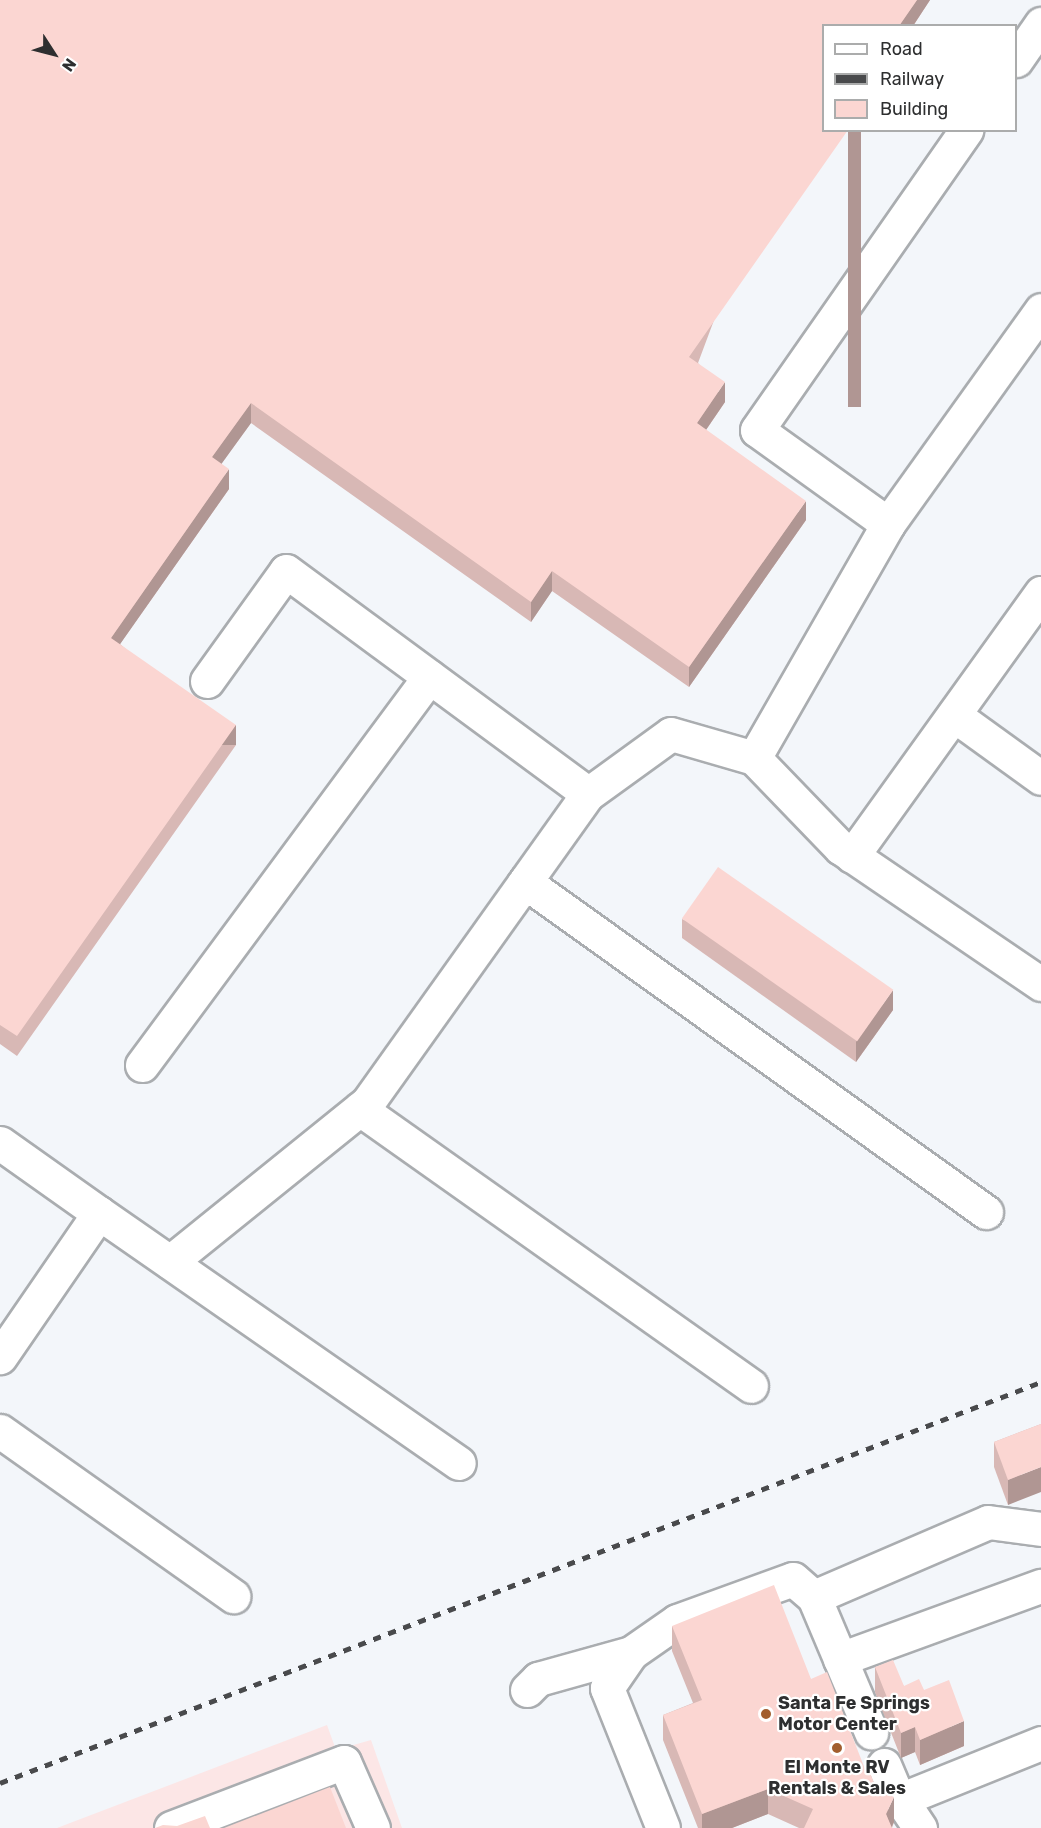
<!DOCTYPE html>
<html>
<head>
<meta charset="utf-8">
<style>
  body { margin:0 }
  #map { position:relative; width:1041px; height:1828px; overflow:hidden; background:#f3f6fa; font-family:Rubik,sans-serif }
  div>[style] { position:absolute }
  .commercial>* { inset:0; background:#fce6e6 }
  .roads { filter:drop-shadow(2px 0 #aaadb0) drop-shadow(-2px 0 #aaadb0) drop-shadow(0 2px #aaadb0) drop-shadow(0 -2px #aaadb0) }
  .minor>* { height:33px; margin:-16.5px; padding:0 16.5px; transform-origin:16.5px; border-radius:16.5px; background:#fff }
  .rail>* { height:4.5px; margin-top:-2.25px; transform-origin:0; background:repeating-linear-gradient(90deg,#494a4c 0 8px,transparent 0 16px) }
  .wall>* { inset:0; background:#d8b8b5 }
  .shaded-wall>* { inset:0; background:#b09693; transform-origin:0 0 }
  .building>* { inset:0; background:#fbd6d2; transform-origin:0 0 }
  .dots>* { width:16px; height:16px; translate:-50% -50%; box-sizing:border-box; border:3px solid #fff; border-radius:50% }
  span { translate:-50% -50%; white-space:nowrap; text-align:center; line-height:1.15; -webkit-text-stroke:4.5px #fff; paint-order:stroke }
  .poi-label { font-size:18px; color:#2e2f30; font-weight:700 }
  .left { translate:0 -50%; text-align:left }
  .legend { position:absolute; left:822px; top:24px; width:195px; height:108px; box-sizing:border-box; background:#fff; border:2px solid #abacac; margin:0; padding:8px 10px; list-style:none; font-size:18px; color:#2e2f30 }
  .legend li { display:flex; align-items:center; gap:12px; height:30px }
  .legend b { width:30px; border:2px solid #abacac }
  .north { position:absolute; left:24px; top:24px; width:60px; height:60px; -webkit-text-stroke:4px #fff; paint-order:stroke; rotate:126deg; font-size:16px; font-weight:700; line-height:24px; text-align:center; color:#2e2f30 }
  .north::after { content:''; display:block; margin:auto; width:21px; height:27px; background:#2e2f30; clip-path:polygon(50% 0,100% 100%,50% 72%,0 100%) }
</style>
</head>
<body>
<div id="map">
  <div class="commercial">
    <div style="clip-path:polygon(327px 1725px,336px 1750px,371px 1740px,402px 1828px,57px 1828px)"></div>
  </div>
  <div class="roads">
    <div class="minor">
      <div style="left:1016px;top:60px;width:44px;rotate:-55.2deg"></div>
      <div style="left:888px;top:524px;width:161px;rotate:-144.3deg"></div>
      <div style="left:757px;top:430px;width:366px;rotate:-55.1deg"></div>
      <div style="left:207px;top:681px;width:135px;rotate:-54.3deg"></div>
      <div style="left:286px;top:571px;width:375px;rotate:36.4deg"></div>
      <div style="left:954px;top:715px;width:107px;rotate:35.9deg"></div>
      <div style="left:754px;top:758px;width:270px;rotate:-60.2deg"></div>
      <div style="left:888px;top:524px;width:263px;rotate:-54.4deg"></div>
      <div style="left:852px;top:856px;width:324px;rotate:-54.3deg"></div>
      <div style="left:525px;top:882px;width:567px;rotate:35.6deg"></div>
      <div style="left:142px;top:1065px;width:483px;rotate:-53.5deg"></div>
      <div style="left:360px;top:1109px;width:479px;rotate:35.3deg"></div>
      <div style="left:0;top:1143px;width:121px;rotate:35.3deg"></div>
      <div style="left:99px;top:1213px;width:175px;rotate:124.5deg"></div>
      <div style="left:99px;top:1213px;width:438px;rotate:34.8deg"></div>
      <div style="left:170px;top:1262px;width:255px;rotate:-38.9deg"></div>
      <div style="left:368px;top:1102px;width:379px;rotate:-54.5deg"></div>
      <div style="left:588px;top:794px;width:102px;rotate:-35.9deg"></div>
      <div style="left:671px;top:734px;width:86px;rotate:16.1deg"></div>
      <div style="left:754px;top:758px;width:125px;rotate:46deg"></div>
      <div style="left:841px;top:848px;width:242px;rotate:34.2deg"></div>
      <div style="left:0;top:1431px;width:286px;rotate:35.3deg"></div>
      <div style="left:814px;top:1597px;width:189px;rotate:-23.3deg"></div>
      <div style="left:988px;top:1522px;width:53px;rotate:7.5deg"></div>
      <div style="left:840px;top:1659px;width:214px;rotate:-20deg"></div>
      <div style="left:527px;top:1690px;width:16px;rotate:-45deg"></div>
      <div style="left:538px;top:1679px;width:97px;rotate:-15.6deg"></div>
      <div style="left:884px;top:1765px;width:26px;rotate:67deg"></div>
      <div style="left:894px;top:1789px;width:47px;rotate:56.3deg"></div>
      <div style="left:902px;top:1799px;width:150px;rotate:-21.9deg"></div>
      <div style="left:171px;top:1828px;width:185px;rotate:-20.9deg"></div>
      <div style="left:344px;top:1762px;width:72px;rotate:66.3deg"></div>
      <div style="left:663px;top:1828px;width:151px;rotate:-111.8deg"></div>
      <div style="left:607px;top:1688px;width:42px;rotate:-55.6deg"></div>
      <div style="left:631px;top:1653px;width:56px;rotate:-34.8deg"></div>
      <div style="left:677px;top:1621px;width:123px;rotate:-19.9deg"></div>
      <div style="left:793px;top:1579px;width:28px;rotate:41deg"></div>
      <div style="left:814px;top:1597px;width:147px;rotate:67.1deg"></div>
    </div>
  </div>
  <div class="rail">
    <div style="left:0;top:1783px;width:1116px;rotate:-21.07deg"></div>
  </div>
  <div class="wall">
    <div style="clip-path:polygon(0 0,930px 0,913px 26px,824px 26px,698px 363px,725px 402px,706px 430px,806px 520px,689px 687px,552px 591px,531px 622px,251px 423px,221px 464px,229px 489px,120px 644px,236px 745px,17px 1056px,0 1044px)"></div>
    <div style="clip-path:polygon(682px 919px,893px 1010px,856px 1062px,682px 938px)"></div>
    <div style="clip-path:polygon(1041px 1424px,1008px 1505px,994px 1467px,994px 1442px)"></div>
    <div style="clip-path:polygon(672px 1626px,811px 1679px,877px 1790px,894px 1822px,892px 1828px,799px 1828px,768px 1814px,732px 1828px,698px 1828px,663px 1740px,663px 1715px,693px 1703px,672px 1651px)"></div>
    <div style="clip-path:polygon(875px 1667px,904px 1686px,924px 1690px,964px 1746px,920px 1765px,915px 1752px,901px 1758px,875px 1692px)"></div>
  </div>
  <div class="shaded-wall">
    <div style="clip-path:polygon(917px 0,930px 0,913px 26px,899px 26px)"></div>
    <div style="left:848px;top:130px;width:13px;height:277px"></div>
    <div style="clip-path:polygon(725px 382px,725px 402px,697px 443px,697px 423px)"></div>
    <div style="clip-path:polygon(251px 403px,251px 423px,212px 477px,212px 457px)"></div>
    <div style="clip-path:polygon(229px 469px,229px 489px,111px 657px,111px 638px)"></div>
    <div style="clip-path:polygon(806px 501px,806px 520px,689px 687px,689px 667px)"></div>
    <div style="clip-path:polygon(552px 571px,552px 591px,531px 622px,531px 602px)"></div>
    <div style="left:236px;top:725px;width:20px;height:380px;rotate:90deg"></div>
    <div style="clip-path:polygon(893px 990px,893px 1010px,856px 1062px,856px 1042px)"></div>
    <div style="clip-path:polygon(1041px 1467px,1041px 1492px,1008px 1505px,1008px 1480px)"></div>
    <div style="clip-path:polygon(964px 1721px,964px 1746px,920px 1765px,920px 1740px)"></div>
    <div style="clip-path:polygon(915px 1727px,915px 1752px,901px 1758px,901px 1733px)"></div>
    <div style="clip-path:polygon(768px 1789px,768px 1814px,732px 1828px,702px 1828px,702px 1814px)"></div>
    <div style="clip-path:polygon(894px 1797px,894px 1822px,891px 1828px,886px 1814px)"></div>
  </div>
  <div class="building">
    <div style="clip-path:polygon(0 0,917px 0,899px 26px,824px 26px,824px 130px,848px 130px,689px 357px,725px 382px,697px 423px,806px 501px,689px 667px,552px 571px,531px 602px,251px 403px,212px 457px,229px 469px,111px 638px,236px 725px,17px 1036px,0 1025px)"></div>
    <div style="left:718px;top:867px;width:214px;height:63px;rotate:35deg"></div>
    <div style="clip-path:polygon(1041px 1424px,1041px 1467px,1008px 1480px,994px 1442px)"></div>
    <div style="clip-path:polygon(774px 1585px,811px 1679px,827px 1672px,865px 1769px,868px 1768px,877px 1790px,894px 1797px,886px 1814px,892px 1828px,804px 1828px,813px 1809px,768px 1789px,702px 1814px,663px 1715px,702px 1700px,672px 1626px)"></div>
    <div style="clip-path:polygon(893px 1660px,904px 1686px,919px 1679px,924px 1690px,949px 1680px,964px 1721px,920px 1740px,915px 1727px,901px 1733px,875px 1667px)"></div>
    <div style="clip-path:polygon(330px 1787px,346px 1828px,224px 1828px)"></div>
    <div style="clip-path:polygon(205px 1816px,210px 1828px,155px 1828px,163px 1825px,177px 1826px)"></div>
  </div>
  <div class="dots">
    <div style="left:766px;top:1714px;background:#a25e2e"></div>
    <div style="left:837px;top:1748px;background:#a25e2e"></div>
  </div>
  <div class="poi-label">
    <span class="left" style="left:778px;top:1714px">Santa Fe Springs<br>Motor Center</span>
    <span style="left:837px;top:1778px">El Monte RV<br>Rentals &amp; Sales</span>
  </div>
  <ul class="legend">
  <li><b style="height:8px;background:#fff"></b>Road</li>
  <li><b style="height:8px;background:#494a4c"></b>Railway</li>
  <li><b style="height:16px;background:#fbd6d2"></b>Building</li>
  </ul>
  <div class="north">N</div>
</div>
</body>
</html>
